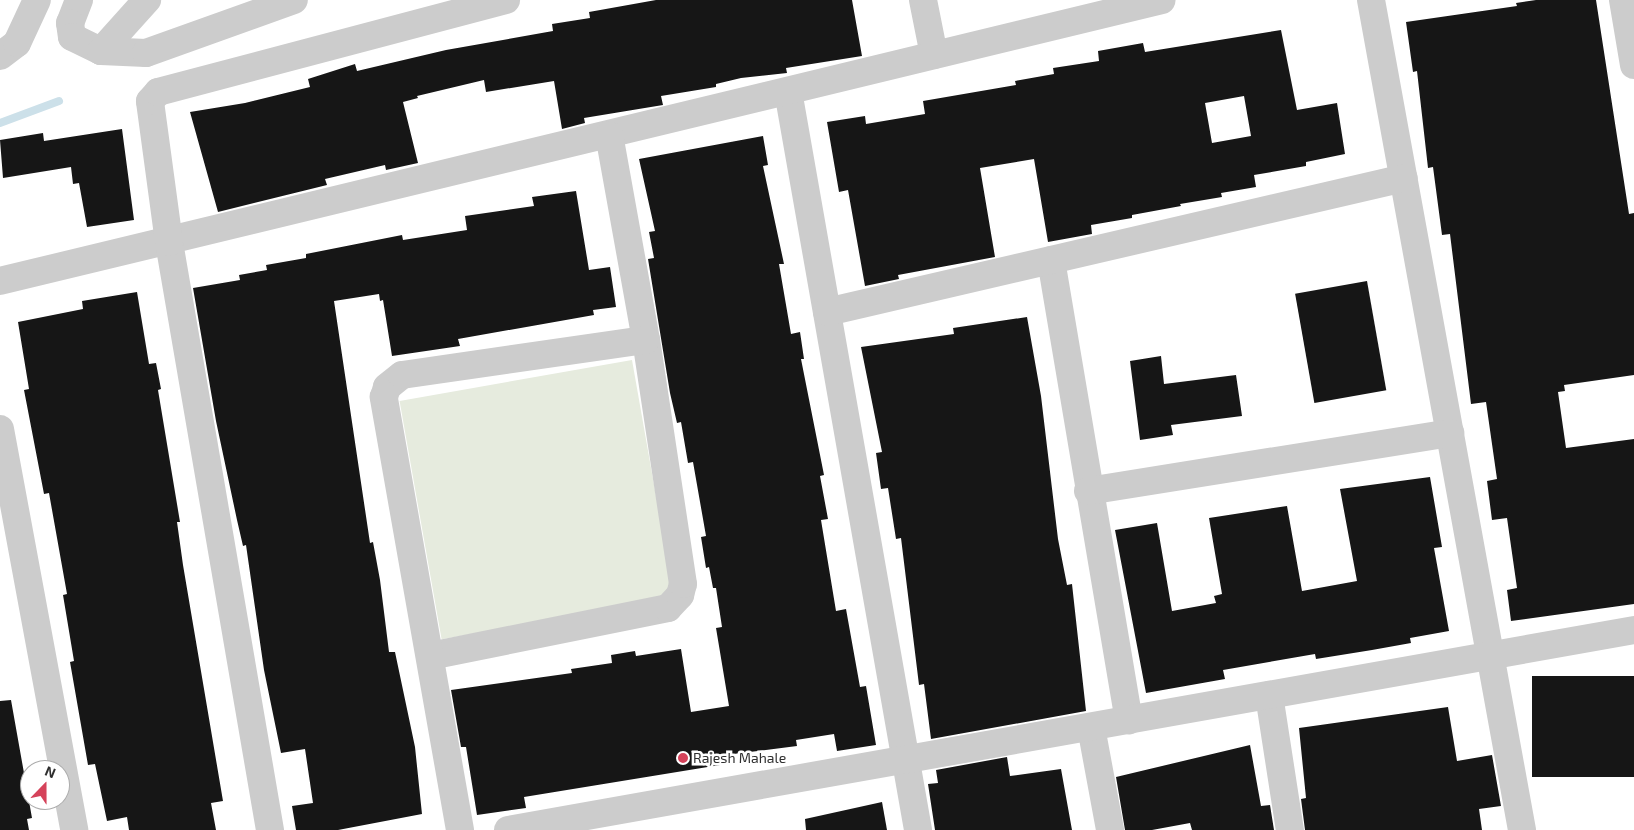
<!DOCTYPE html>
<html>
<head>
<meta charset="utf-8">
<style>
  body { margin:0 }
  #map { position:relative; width:1634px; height:830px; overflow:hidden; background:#fff; font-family:"Exo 2",sans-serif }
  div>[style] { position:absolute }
  .green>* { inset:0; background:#e6ebde; transform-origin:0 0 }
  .stream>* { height:8px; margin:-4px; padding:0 4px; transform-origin:4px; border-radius:4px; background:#cce0e9 }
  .building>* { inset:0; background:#161616; transform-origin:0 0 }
  .street>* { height:28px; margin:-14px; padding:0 14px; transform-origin:14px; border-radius:14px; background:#ccc }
  .dots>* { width:14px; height:14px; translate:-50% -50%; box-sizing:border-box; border:2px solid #fff; border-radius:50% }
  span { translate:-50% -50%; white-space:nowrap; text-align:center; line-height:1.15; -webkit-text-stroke:5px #fff; paint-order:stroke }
  .poi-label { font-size:14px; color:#2f2f2f }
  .left { translate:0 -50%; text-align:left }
  .north { position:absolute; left:20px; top:760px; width:50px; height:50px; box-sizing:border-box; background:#fff; border:1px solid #acacac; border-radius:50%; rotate:22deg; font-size:14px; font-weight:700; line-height:20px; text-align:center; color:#2f2f2f }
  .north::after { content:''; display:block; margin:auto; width:18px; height:22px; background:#d5425a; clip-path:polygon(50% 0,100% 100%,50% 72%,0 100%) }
</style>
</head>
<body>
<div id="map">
  <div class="green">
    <div style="left:632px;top:360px;width:242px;height:236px;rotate:80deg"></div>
  </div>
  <div class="stream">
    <div style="left:0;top:123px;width:63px;rotate:-20.4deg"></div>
  </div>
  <div class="building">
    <div style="clip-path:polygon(656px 0,852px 0,862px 56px,786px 68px,787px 73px,741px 78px,716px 84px,716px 87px,661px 96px,663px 105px,584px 118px,585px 123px,562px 129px,554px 81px,486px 92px,484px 80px,417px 96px,418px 98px,403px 102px,418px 163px,386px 170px,385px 165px,325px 179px,327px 185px,218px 212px,190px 112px,245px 103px,310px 87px,308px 79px,355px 64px,357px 71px,446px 50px,553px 31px,552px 24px,590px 18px,589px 12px)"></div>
    <div style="clip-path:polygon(1536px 0,1596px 0,1629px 214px,1634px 213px,1634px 375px,1564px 385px,1565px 391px,1558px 392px,1566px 448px,1634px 439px,1634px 604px,1511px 621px,1507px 590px,1517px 588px,1507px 518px,1492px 520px,1487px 481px,1497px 479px,1486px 402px,1471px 404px,1450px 234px,1442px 235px,1433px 167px,1428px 168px,1417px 71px,1413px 72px,1406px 22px,1517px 6px,1516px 3px)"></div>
    <div style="clip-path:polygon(evenodd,1281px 30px,1297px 110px,1337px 103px,1345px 154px,1306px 162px,1306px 166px,1254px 175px,1256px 187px,1221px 193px,1222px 197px,1180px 204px,1181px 206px,1132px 215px,1132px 218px,1091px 225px,1092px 234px,1048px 242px,1034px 159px,980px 168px,995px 257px,898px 275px,899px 279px,865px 286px,848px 190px,839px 192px,827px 122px,865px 116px,866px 124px,925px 114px,923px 101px,1016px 85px,1015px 81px,1054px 74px,1053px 68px,1099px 61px,1098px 51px,1143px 43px,1145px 52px,1281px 30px,1244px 96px,1251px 136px,1212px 143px,1205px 103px,1244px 96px)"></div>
    <div style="clip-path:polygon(122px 129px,134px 220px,87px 227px,79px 183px,73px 184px,71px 167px,3px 178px,0 140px,43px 133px,44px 141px)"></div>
    <div style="clip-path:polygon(763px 136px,768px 165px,763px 166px,784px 264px,779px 264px,791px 334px,800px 332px,804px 359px,801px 359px,824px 475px,820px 476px,828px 519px,821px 520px,836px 611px,846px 609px,860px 687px,866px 686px,876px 745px,837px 751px,834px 734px,796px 740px,797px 746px,725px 755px,726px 764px,524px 797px,526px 808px,477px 815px,466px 747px,461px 747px,451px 690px,572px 673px,571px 669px,612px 663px,611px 655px,635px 651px,636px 656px,681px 649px,691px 712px,729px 706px,716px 628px,722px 627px,716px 588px,713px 588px,709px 567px,706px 568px,701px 537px,706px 536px,693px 462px,688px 463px,681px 422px,677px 423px,670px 393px,648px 259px,654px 258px,649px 232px,655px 231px,639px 159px)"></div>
    <div style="clip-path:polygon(576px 191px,589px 270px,610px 267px,616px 307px,593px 310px,594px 315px,458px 339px,460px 346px,392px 356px,383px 300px,380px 301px,379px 294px,334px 301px,370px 543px,373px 542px,380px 580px,389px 652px,395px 652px,415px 747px,422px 814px,338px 830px,296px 830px,292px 806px,313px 803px,305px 749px,281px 753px,264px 670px,246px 545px,243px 546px,237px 520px,216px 421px,193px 288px,240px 280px,239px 275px,267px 270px,266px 265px,306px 258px,306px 254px,402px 235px,403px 240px,467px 230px,465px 216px,534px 206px,532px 197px)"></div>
    <div style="left:1367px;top:281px;width:111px;height:73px;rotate:80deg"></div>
    <div style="clip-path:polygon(137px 292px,149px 364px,156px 363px,161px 389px,158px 390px,180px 522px,177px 522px,183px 565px,223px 801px,211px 803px,216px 830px,129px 830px,127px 817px,107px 821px,95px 764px,88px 765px,70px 662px,74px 661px,63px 595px,67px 594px,49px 493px,44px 494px,24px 390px,29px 389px,18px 322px,83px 309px,82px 301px)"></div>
    <div style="clip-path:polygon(1027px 317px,1041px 396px,1058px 539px,1067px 585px,1072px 584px,1086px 711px,931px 739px,924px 684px,919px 685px,901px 538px,896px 539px,888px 488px,881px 489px,876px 453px,882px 452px,861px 347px,954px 334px,953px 328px)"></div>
    <div style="clip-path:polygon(1161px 356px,1164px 384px,1236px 375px,1242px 416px,1171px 425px,1173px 435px,1140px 440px,1130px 361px)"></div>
    <div style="clip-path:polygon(1430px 477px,1442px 547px,1434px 548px,1449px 631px,1410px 638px,1411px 643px,1372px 650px,1316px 659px,1315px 654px,1223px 670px,1225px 679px,1146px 693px,1115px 530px,1157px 523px,1172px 611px,1216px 603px,1214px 596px,1222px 594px,1209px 518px,1287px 506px,1302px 591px,1357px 581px,1340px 489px)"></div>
    <div style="left:1634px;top:676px;width:101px;height:102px;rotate:90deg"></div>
    <div style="clip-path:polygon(11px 700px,32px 818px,27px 819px,29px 830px,0 830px,0 701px)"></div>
    <div style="clip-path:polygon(1448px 707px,1457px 761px,1492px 755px,1501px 806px,1479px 809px,1482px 830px,1305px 830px,1301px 799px,1306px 798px,1299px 728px)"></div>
    <div style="clip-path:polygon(1250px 745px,1261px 806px,1270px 805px,1274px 830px,1192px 830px,1190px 823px,1152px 830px,1125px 830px,1116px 777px)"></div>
    <div style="clip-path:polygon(1007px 757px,1010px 776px,1061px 769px,1072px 830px,935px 830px,928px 784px,938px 783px,936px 770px)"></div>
    <div style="clip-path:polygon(882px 802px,887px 830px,806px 830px,805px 819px)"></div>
  </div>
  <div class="street">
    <div style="left:79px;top:0;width:25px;rotate:111deg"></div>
    <div style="left:70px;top:23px;width:14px;rotate:82deg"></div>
    <div style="left:72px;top:37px;width:32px;rotate:26deg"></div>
    <div style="left:101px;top:51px;width:45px;rotate:2.5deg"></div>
    <div style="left:146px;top:53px;width:157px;rotate:-19.7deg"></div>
    <div style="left:923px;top:0;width:56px;rotate:78.7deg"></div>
    <div style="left:1371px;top:0;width:844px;rotate:79.69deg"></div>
    <div style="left:1623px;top:0;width:66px;rotate:80.4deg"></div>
    <div style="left:101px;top:51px;width:69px;rotate:-48deg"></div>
    <div style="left:0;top:56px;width:21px;rotate:-37deg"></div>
    <div style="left:17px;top:43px;width:47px;rotate:-65.1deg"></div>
    <div style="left:788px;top:91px;width:750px;rotate:80.02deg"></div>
    <div style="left:1051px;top:260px;width:467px;rotate:80.4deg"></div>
    <div style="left:0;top:281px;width:1195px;rotate:-13.59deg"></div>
    <div style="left:827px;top:312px;width:592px;rotate:-13.07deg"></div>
    <div style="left:0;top:429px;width:408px;rotate:79.5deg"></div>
    <div style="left:1088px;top:491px;width:367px;rotate:-9.1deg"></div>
    <div style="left:430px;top:656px;width:243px;rotate:-11.4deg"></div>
    <div style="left:668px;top:608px;width:18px;rotate:-47deg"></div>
    <div style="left:680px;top:595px;width:11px;rotate:-75deg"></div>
    <div style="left:683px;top:584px;width:247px;rotate:-98.6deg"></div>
    <div style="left:646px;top:340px;width:208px;rotate:-100.2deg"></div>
    <div style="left:1269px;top:695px;width:137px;rotate:81.2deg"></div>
    <div style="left:1091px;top:727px;width:105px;rotate:79.5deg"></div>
    <div style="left:270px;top:830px;width:597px;rotate:-99.75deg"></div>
    <div style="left:169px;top:242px;width:142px;rotate:-97.7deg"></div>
    <div style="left:150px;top:101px;width:12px;rotate:-48deg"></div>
    <div style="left:158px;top:92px;width:360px;rotate:-14.8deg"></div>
    <div style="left:460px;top:830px;width:440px;rotate:-100deg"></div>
    <div style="left:384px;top:397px;width:10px;rotate:-73deg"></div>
    <div style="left:387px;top:387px;width:19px;rotate:-39deg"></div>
    <div style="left:402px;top:375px;width:246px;rotate:-8.2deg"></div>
    <div style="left:508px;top:830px;width:1144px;rotate:-10.07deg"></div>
  </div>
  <div class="dots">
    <div style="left:683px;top:758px;background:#d5425a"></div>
  </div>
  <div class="poi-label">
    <span class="left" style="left:693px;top:758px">Rajesh Mahale</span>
  </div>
  <div class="north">N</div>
</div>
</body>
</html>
